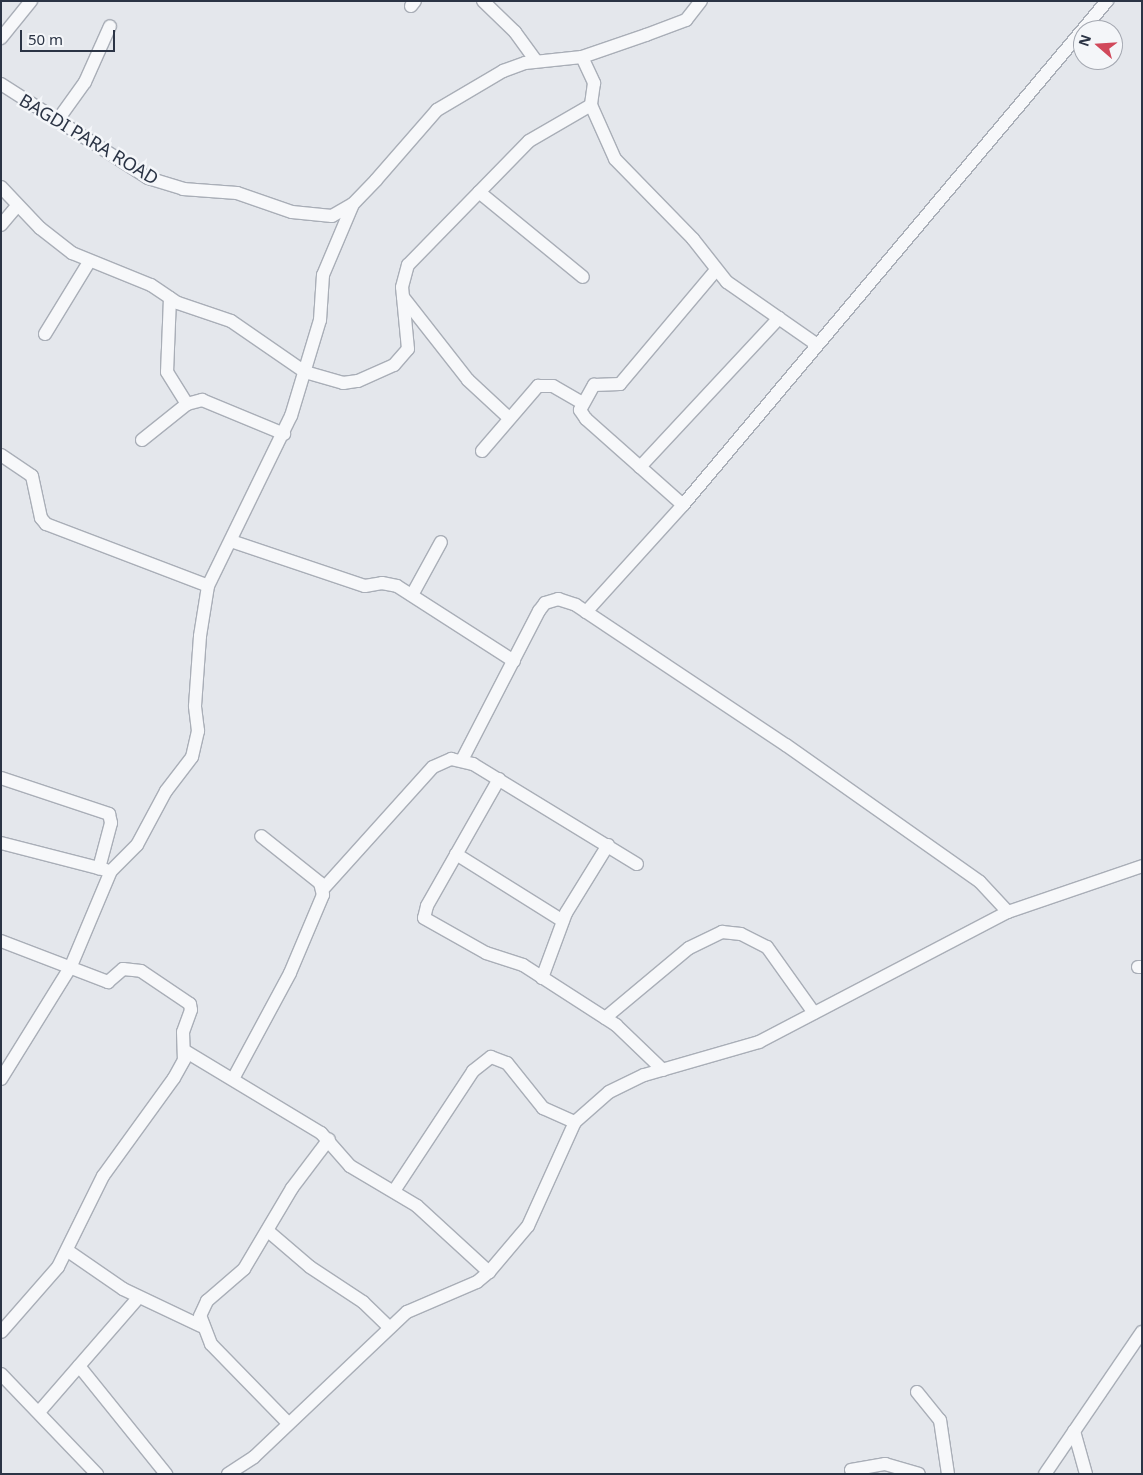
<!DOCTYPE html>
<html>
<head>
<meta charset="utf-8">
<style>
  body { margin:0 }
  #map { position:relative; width:1143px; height:1475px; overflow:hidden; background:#e4e7ec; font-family:"Noto Sans",sans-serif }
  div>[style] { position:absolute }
  .roads { filter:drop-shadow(1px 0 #a9aeb7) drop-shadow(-1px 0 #a9aeb7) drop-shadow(0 1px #a9aeb7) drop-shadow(0 -1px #a9aeb7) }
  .street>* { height:12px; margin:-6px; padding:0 6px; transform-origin:6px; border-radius:6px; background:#f7f8fa }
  span { translate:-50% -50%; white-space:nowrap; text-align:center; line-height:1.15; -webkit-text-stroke:5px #f4f6f9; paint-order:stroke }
  .street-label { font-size:18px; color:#2b3445 }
  .frame { position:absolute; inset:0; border:2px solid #2b3445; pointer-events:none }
  .north { position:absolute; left:1073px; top:20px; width:50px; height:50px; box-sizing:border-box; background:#f4f6f9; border:1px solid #a4a8b1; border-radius:50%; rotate:289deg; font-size:14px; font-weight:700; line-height:20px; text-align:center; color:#2b3445 }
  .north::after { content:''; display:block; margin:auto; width:18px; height:22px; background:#d1495b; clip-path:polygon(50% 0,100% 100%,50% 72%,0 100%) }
  .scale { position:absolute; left:20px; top:30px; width:95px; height:22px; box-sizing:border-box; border:2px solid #2b3445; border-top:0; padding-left:6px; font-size:15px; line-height:18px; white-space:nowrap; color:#2b3445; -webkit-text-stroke:4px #f4f6f9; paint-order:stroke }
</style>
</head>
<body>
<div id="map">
  <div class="roads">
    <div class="street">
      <div style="left:483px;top:1px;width:45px;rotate:44.1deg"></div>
      <div style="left:515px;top:32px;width:36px;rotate:54deg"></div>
      <div style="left:411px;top:6px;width:6px;rotate:-51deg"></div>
      <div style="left:1px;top:38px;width:48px;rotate:-51deg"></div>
      <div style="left:582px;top:57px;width:29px;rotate:65deg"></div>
      <div style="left:594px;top:83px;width:22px;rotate:98deg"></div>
      <div style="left:591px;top:105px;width:59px;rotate:66deg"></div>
      <div style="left:615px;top:159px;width:112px;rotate:45.7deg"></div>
      <div style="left:693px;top:239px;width:55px;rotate:51.7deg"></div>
      <div style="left:727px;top:282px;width:108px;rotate:34.9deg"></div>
      <div style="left:1px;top:84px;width:174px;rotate:32.6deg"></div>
      <div style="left:148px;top:178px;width:37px;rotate:17deg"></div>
      <div style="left:183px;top:189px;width:54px;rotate:4.2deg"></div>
      <div style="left:237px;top:193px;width:58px;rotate:19.1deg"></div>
      <div style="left:292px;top:212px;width:40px;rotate:5.7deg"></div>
      <div style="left:332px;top:216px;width:24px;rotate:-30deg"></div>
      <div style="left:353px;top:204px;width:33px;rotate:-46deg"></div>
      <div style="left:376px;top:180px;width:93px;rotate:-48.9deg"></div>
      <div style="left:437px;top:110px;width:77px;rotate:-30.6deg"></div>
      <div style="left:503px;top:71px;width:23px;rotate:-20deg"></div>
      <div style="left:525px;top:63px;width:57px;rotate:-6deg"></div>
      <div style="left:582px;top:57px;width:68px;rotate:-19deg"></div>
      <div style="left:646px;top:35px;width:43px;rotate:-20.6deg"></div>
      <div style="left:686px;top:20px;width:24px;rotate:-52deg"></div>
      <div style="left:57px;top:121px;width:48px;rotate:-54.3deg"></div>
      <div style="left:85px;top:82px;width:61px;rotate:-65.9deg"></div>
      <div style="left:1px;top:187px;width:57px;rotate:46.4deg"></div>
      <div style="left:40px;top:228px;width:41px;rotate:38deg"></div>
      <div style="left:72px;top:253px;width:85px;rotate:22.1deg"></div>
      <div style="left:151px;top:285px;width:32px;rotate:34deg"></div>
      <div style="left:178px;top:303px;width:56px;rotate:18.8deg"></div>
      <div style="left:231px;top:321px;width:90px;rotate:34.6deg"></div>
      <div style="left:305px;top:372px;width:40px;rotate:16deg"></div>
      <div style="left:343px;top:383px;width:15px;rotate:-8deg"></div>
      <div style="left:358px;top:381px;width:39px;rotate:-24deg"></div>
      <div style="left:394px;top:365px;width:21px;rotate:-49deg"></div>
      <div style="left:408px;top:349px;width:62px;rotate:-95.5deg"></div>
      <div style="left:402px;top:287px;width:23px;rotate:-75deg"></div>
      <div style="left:408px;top:265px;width:173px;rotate:-45.7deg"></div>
      <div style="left:529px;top:141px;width:72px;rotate:-30.1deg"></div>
      <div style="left:479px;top:192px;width:134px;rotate:39.3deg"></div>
      <div style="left:1px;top:225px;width:25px;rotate:-50deg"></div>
      <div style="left:403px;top:297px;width:105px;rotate:51.9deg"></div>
      <div style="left:468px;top:380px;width:56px;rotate:42.8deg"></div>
      <div style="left:170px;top:298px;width:74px;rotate:92.3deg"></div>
      <div style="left:167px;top:372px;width:38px;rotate:58deg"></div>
      <div style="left:45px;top:334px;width:84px;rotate:-58.6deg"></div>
      <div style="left:142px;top:440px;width:58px;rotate:-38.7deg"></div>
      <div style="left:187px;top:404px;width:16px;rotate:-15deg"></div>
      <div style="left:202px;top:400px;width:89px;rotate:22.5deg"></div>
      <div style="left:482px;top:451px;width:86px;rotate:-49.3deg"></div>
      <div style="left:538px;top:386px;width:15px"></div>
      <div style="left:553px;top:386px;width:34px;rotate:30deg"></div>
      <div style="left:1px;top:455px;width:37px;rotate:34deg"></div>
      <div style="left:32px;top:476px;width:43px;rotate:77.9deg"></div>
      <div style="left:41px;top:518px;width:8px;rotate:50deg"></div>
      <div style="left:46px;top:524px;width:173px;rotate:20.9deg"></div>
      <div style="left:640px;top:467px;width:204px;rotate:-47deg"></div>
      <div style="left:683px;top:505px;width:130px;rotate:-138.4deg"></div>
      <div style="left:586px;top:419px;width:11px;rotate:-124deg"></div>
      <div style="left:580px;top:410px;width:29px;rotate:-61deg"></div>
      <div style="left:594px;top:385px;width:26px;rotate:-2deg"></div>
      <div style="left:620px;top:384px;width:149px;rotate:-49.9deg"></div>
      <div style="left:231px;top:541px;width:141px;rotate:18.6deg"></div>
      <div style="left:365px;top:586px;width:17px;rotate:-10deg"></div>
      <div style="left:382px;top:583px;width:15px;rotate:11deg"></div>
      <div style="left:397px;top:586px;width:139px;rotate:32.7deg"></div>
      <div style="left:412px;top:595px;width:60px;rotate:-61.3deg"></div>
      <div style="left:586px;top:612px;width:144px;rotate:-47.8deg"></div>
      <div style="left:683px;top:505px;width:659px;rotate:-49.93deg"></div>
      <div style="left:462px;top:760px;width:168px;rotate:-62.7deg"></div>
      <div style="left:539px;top:611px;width:10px;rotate:-53deg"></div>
      <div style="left:545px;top:603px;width:14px;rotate:-17deg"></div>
      <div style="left:558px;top:599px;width:19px;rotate:18deg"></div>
      <div style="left:576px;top:605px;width:252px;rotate:33.7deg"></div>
      <div style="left:786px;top:745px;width:237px;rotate:35.2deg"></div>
      <div style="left:980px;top:882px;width:41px;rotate:47deg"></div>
      <div style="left:1px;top:778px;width:114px;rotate:18.4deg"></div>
      <div style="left:109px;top:814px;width:9px;rotate:77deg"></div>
      <div style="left:111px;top:823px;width:47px;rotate:104.9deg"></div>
      <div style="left:499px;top:779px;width:146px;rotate:119.6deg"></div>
      <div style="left:427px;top:906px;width:12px;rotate:104deg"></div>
      <div style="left:424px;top:918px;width:71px;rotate:29.4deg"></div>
      <div style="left:486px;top:953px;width:39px;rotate:18deg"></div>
      <div style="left:523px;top:965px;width:111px;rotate:32.8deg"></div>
      <div style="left:616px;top:1025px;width:65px;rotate:43.8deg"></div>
      <div style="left:1px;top:843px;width:108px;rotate:14.4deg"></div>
      <div style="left:456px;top:854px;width:126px;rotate:32.1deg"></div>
      <div style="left:323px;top:889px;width:164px;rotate:-48deg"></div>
      <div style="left:433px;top:767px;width:20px;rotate:-24deg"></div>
      <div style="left:451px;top:759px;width:23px;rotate:13deg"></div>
      <div style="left:473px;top:764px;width:192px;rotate:31.4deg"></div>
      <div style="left:1px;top:941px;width:115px;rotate:21deg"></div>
      <div style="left:108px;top:982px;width:20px;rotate:-41deg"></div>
      <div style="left:123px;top:969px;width:18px;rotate:6deg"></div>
      <div style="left:141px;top:971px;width:59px;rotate:34deg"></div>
      <div style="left:190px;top:1004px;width:6px;rotate:81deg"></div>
      <div style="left:191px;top:1010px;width:23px;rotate:110deg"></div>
      <div style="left:183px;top:1032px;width:28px;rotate:88deg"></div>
      <div style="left:184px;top:1060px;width:21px;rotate:119deg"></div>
      <div style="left:174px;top:1078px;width:121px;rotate:125.9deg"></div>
      <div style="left:103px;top:1176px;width:102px;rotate:116.3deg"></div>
      <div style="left:58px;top:1267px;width:86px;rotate:131.2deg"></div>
      <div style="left:1138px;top:967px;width:4px"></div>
      <div style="left:542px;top:978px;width:69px;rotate:-69.7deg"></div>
      <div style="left:566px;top:913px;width:80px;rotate:-58.3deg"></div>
      <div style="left:605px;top:1018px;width:109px;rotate:-39.8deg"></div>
      <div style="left:689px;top:948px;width:37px;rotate:-26deg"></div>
      <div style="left:722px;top:932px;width:19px;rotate:6deg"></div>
      <div style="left:741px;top:934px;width:29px;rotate:27deg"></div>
      <div style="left:767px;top:947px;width:81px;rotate:54.5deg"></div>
      <div style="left:185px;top:1051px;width:159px;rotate:31.1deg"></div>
      <div style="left:321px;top:1133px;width:44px;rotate:48.7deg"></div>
      <div style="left:350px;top:1166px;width:78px;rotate:30.8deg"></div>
      <div style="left:417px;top:1206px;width:98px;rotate:42.5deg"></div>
      <div style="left:1px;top:1079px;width:133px;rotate:-58.2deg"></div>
      <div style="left:71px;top:966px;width:103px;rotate:-67.2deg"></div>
      <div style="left:111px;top:871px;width:37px;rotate:-45deg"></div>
      <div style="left:137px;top:845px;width:61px;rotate:-61.8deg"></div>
      <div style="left:166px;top:791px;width:43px;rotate:-52.6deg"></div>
      <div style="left:192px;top:757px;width:27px;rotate:-77deg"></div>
      <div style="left:198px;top:731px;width:25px;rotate:-97deg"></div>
      <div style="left:195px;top:706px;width:70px;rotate:-85.9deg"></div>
      <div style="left:200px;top:636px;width:51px;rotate:-80.9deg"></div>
      <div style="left:208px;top:586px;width:189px;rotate:-64deg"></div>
      <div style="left:291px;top:416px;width:100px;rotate:-73.2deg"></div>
      <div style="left:320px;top:320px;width:45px;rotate:-86.2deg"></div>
      <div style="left:323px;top:275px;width:77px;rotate:-67.1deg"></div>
      <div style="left:233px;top:1079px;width:120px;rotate:-61.7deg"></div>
      <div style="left:290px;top:973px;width:85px;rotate:-67.1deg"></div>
      <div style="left:323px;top:895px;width:12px;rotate:-104deg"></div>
      <div style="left:320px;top:883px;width:75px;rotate:-141.5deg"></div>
      <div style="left:394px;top:1191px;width:144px;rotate:-56.6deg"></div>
      <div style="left:473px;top:1071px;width:23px;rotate:-38deg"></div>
      <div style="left:491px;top:1057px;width:17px;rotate:21deg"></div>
      <div style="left:507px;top:1063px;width:58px;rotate:51.3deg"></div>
      <div style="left:543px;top:1108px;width:35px;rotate:24deg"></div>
      <div style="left:268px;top:1231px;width:55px;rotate:40.6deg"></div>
      <div style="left:310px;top:1267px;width:64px;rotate:33.4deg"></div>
      <div style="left:363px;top:1302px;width:37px;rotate:44deg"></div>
      <div style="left:68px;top:1251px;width:67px;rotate:34.6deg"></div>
      <div style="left:123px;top:1289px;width:86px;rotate:25.4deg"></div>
      <div style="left:79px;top:1366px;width:139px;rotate:51.1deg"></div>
      <div style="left:1px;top:1374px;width:139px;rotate:46.2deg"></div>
      <div style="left:917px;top:1392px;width:36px;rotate:51deg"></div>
      <div style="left:940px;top:1420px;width:55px;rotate:81.6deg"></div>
      <div style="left:39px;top:1412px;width:152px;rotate:-49deg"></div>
      <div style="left:288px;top:1423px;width:110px;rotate:-134.3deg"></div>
      <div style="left:211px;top:1344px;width:30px;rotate:-111deg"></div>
      <div style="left:200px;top:1316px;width:17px;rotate:-65deg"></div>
      <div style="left:207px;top:1301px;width:49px;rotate:-40.9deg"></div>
      <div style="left:244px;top:1269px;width:94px;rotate:-59.3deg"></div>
      <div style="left:292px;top:1188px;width:61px;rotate:-52.9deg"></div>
      <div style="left:1074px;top:1431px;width:45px;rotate:74.4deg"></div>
      <div style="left:851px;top:1470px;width:35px;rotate:-10deg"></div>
      <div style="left:885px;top:1464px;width:35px;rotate:16deg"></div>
      <div style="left:228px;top:1474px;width:31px;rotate:-33deg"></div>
      <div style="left:254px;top:1457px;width:211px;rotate:-43.5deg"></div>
      <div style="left:407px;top:1312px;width:76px;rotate:-23.2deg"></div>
      <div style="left:477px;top:1282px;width:16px;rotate:-40deg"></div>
      <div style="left:489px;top:1272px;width:60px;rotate:-49.7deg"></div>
      <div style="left:528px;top:1226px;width:114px;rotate:-65.7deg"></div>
      <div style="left:575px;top:1122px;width:45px;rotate:-41.4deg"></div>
      <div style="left:609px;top:1092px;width:39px;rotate:-26deg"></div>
      <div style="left:644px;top:1075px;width:120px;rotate:-16deg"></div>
      <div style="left:759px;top:1042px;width:281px;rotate:-27.6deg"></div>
      <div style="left:1008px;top:912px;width:142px;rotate:-18.9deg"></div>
      <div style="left:1045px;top:1474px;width:172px;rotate:-55.7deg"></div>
    </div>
  </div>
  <div class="street-label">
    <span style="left:89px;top:139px;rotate:31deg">BAGDI PARA ROAD</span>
  </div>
  <div class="frame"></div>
  <div class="north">N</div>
  <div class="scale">50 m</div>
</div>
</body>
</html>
